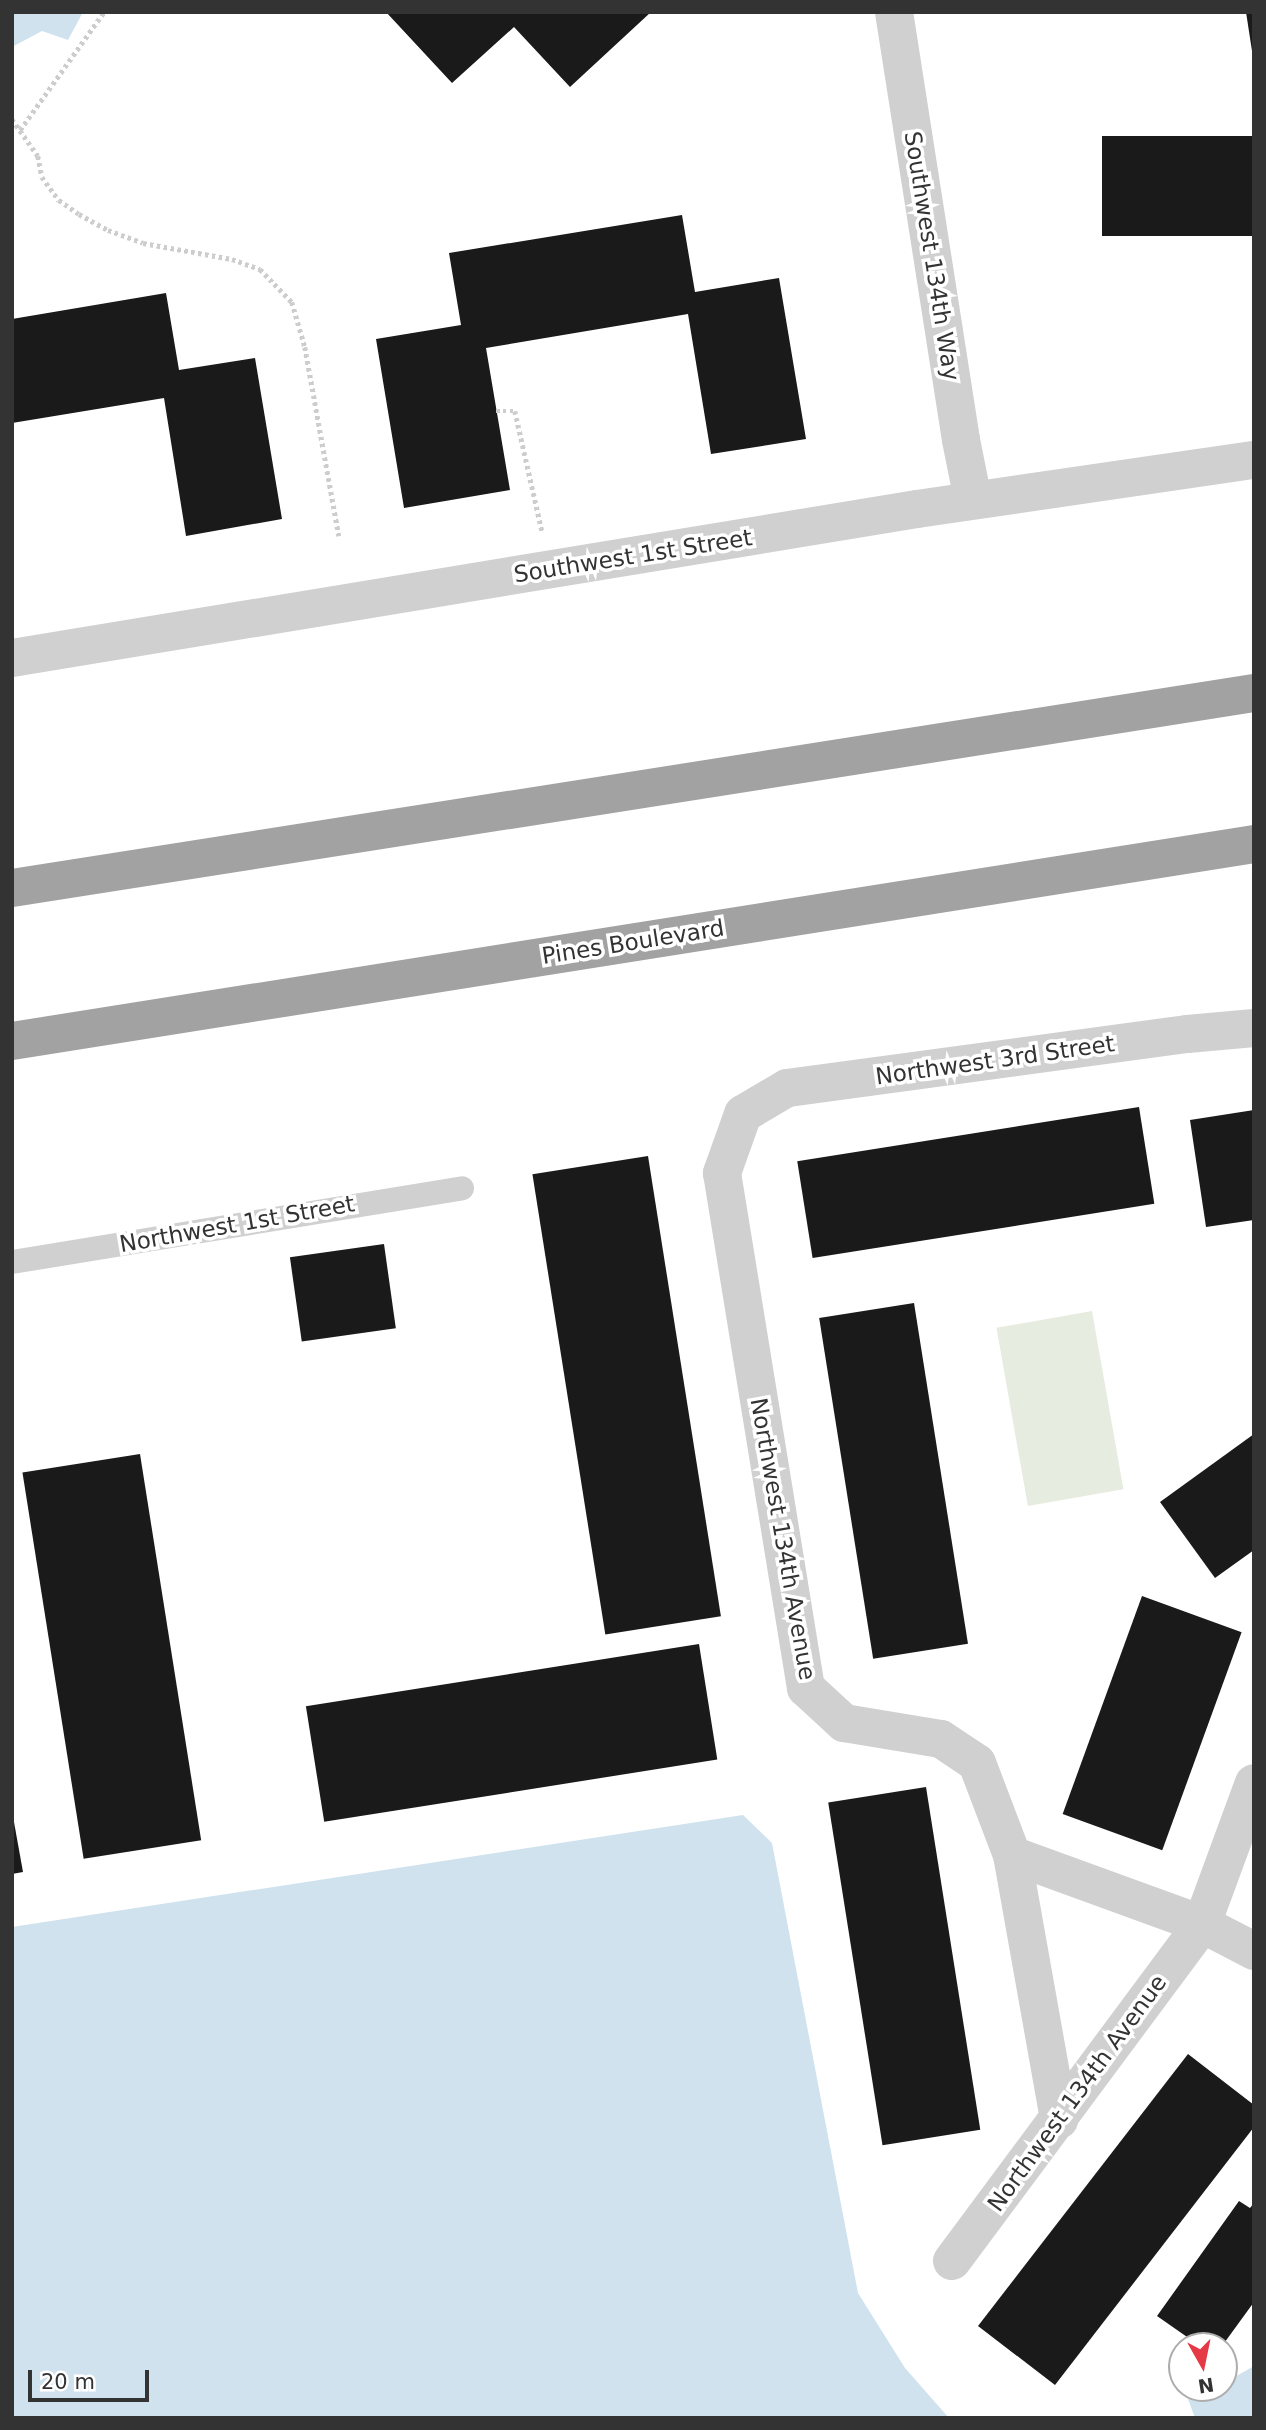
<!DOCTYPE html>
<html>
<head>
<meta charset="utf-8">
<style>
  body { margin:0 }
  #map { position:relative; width:1266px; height:2430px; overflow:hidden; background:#fff; font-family:"DejaVu Sans",sans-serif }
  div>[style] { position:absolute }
  .green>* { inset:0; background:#e6ecdf; transform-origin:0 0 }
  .water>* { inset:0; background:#cfe2ee }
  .building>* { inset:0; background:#1a1a1a; transform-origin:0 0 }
  .path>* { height:4.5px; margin-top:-2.25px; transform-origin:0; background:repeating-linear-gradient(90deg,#cdcdcd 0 3.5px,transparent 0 7px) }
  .service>* { height:24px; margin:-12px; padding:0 12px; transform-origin:12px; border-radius:12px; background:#d0d0d0 }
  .minor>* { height:38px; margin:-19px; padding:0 19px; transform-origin:19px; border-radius:19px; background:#d0d0d0 }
  .trunk>* { height:38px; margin:-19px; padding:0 19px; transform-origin:19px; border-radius:19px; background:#a2a2a2 }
  span { translate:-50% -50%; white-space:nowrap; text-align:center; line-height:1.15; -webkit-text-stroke:7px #fff; paint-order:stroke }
  .street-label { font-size:23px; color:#333 }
  .frame { position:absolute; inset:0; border:14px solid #333; pointer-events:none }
  .north { position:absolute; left:1168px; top:2332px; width:70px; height:70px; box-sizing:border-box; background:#fff; border:2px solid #adadad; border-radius:50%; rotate:171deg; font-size:19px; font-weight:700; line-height:28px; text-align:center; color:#333 }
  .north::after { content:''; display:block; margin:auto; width:24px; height:32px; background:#e63946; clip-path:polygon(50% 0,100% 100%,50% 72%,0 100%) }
  .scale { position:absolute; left:28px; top:2370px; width:121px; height:32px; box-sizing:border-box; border:4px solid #333; border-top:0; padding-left:9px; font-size:21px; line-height:24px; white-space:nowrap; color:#333; -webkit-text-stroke:5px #fff; paint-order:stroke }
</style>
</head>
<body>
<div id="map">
  <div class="green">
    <div style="left:1092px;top:1311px;width:181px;height:97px;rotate:80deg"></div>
  </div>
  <div class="water">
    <div style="clip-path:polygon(12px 12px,83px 12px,68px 40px,42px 31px,12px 47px)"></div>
    <div style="clip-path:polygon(743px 1815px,772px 1843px,858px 2293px,905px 2368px,949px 2418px,12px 2418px,12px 1927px)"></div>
    <div style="clip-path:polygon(1254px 2366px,1254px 2418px,1195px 2418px,1188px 2399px,1191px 2388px,1224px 2388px,1224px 2383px)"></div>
  </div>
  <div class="building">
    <div style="clip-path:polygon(386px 12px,651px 12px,570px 87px,514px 27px,452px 83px)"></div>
    <div style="clip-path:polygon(1246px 12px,1254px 12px,1254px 51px,1252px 51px)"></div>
    <div style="left:1254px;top:136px;width:100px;height:152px;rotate:90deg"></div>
    <div style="clip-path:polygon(682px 215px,695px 292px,779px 278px,806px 439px,711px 454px,688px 314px,486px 348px,510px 490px,404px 508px,376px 339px,461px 325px,449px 253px)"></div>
    <div style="clip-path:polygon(166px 293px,179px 370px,255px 358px,282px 519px,186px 536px,164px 398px,12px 423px,12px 319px)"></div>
    <div style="left:1139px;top:1107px;width:98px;height:346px;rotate:81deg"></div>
    <div style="clip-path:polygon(1254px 1110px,1254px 1220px,1206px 1227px,1190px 1120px)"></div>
    <div style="left:648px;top:1156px;width:466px;height:117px;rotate:81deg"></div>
    <div style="left:384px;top:1244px;width:85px;height:95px;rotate:82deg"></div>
    <div style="left:914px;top:1303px;width:345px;height:96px;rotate:81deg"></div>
    <div style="clip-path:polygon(1254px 1434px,1254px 1550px,1215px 1578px,1160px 1502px)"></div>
    <div style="left:140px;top:1454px;width:391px;height:119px;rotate:81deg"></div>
    <div style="left:1142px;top:1596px;width:106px;height:232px;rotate:20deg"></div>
    <div style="left:699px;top:1644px;width:117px;height:398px;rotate:81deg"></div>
    <div style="left:926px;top:1787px;width:347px;height:99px;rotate:81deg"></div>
    <div style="clip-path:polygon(12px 1811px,23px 1872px,12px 1874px)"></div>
    <div style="clip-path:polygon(1188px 2054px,1254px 2105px,1254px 2127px,1055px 2385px,978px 2326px)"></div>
    <div style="clip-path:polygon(1239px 2201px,1250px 2208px,1254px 2203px,1254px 2302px,1222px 2346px,1200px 2346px,1157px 2316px)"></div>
  </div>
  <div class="path">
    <div style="left:12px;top:119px;width:45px;rotate:54.9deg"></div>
    <div style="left:38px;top:156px;width:21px;rotate:79deg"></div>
    <div style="left:42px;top:177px;width:29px;rotate:54deg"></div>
    <div style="left:59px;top:200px;width:24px;rotate:35deg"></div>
    <div style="left:79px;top:214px;width:33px;rotate:29deg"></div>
    <div style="left:108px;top:230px;width:37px;rotate:20deg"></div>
    <div style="left:143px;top:243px;width:90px;rotate:10.2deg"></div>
    <div style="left:232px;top:259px;width:30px;rotate:20deg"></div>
    <div style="left:260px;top:269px;width:46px;rotate:45.9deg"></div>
    <div style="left:292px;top:302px;width:47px;rotate:73.9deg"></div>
    <div style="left:305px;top:347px;width:192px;rotate:79.8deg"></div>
    <div style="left:20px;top:130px;width:145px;rotate:-54.6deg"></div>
    <div style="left:496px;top:411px;width:19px"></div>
    <div style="left:515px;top:411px;width:123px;rotate:77.3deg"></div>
  </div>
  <div class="service">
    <div style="left:12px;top:1262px;width:456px;rotate:-9.3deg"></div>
  </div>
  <div class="minor">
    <div style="left:894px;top:12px;width:433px;rotate:81.1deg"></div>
    <div style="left:961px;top:440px;width:61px;rotate:78.7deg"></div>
    <div style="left:12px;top:658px;width:917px;rotate:-9.35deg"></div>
    <div style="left:917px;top:509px;width:341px;rotate:-8.3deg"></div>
    <div style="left:1254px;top:1028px;width:67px;rotate:174.9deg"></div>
    <div style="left:1187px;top:1034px;width:404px;rotate:172.3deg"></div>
    <div style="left:787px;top:1088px;width:51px;rotate:149.4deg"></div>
    <div style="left:743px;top:1114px;width:63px;rotate:109.6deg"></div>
    <div style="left:722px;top:1173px;width:522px;rotate:80.74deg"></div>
    <div style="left:806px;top:1688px;width:52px;rotate:42.6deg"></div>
    <div style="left:844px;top:1723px;width:98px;rotate:9.4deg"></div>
    <div style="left:941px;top:1739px;width:43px;rotate:33.7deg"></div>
    <div style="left:977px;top:1763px;width:98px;rotate:69.2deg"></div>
    <div style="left:1012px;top:1855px;width:202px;rotate:20deg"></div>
    <div style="left:1202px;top:1924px;width:59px;rotate:27.4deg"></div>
    <div style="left:1012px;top:1855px;width:269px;rotate:79.9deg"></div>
    <div style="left:952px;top:2261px;width:420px;rotate:-53.4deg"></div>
    <div style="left:1202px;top:1924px;width:150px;rotate:-69.8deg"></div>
  </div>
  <div class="trunk">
    <div style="left:12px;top:888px;width:1257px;rotate:-8.92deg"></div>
    <div style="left:12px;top:1041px;width:1258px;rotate:-9.01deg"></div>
  </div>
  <div class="street-label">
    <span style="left:932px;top:256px;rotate:81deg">Southwest 134th Way</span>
    <span style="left:633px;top:556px;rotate:-9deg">Southwest 1st Street</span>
    <span style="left:633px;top:942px;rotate:-9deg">Pines Boulevard</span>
    <span style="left:995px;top:1060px;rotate:-8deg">Northwest 3rd Street</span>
    <span style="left:237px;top:1224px;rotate:-10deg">Northwest 1st Street</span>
    <span style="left:783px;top:1539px;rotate:80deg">Northwest 134th Avenue</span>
    <span style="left:1077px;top:2093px;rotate:-54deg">Northwest 134th Avenue</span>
  </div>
  <div class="frame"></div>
  <div class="north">N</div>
  <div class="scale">20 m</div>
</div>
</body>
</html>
